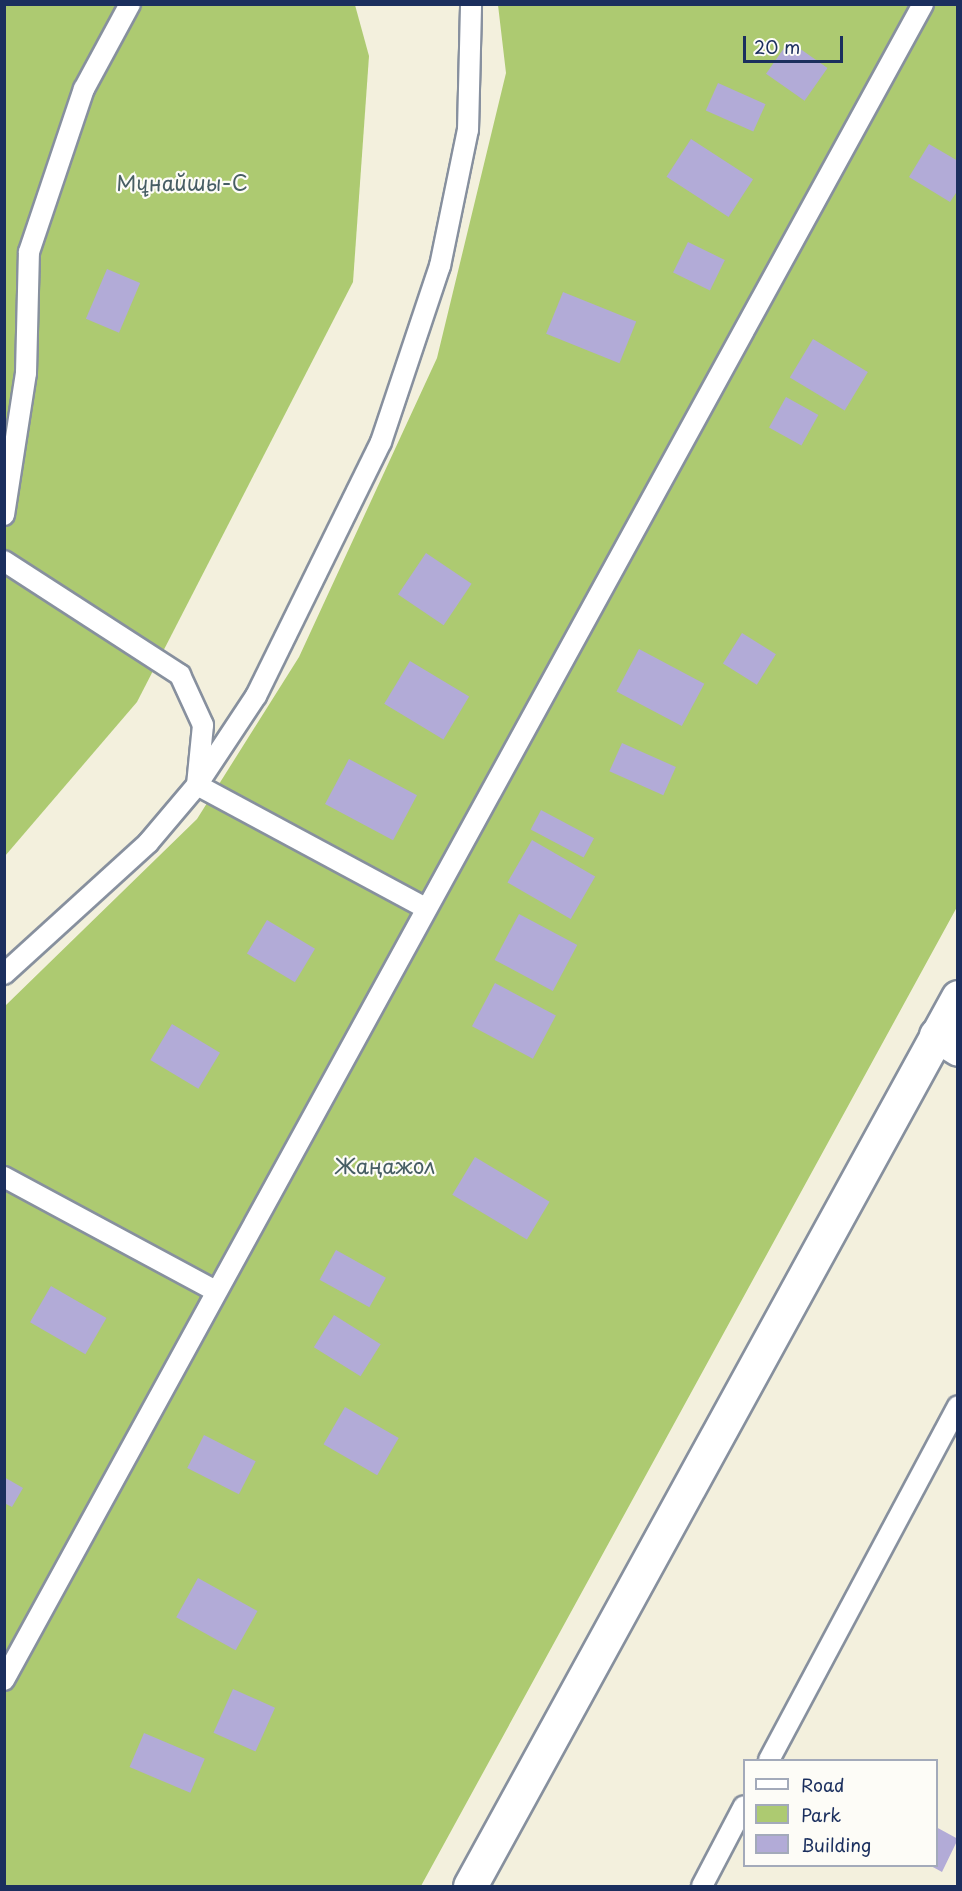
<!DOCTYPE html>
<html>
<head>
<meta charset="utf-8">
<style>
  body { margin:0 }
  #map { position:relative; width:962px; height:1891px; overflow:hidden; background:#f3f0dd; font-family:"Playpen Sans",sans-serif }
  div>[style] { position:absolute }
  .green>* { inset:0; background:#adca71 }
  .building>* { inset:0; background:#b2abd7; transform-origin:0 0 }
  .roads { filter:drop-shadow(2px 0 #87909e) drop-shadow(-2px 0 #87909e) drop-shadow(0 2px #87909e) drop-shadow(0 -2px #87909e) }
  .lane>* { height:20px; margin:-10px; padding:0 10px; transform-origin:10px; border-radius:10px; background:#fff }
  .street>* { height:33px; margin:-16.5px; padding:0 16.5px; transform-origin:16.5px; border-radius:16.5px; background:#fff }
  .secondary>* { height:33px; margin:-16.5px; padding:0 16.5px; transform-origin:16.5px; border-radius:16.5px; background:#fff }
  span { translate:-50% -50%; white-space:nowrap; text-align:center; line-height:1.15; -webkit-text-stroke:4.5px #fdfcf7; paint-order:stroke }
  .park-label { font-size:21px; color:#475e64 }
  .frame { position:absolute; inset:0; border:6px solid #1b2f5e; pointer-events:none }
  .legend { position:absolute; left:743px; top:1759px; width:195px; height:108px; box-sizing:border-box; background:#fdfcf7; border:2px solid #a3aaba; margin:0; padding:8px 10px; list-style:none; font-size:18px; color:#1b2f5e }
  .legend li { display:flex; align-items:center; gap:12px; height:30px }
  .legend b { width:30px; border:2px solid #a3aaba }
  .scale { position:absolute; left:743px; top:36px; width:100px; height:27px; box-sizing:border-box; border:3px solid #1b2f5e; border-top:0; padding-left:8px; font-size:18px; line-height:21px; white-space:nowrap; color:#1b2f5e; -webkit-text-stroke:4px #fdfcf7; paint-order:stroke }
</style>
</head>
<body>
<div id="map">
  <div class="green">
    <div style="clip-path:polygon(5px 5px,355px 5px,369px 56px,353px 282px,137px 702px,5px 856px)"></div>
    <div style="clip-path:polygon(498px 5px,957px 5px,957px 907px,421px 1886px,5px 1886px,5px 1006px,197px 819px,299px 657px,437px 358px,506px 73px)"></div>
  </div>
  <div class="building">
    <div style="left:789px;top:41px;width:47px;height:40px;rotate:35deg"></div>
    <div style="left:718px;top:83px;width:52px;height:30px;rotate:24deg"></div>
    <div style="left:691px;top:139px;width:74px;height:45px;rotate:33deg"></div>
    <div style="clip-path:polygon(929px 144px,958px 161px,958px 190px,950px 202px,909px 177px)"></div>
    <div style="left:688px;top:242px;width:41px;height:34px;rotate:26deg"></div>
    <div style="left:107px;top:269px;width:36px;height:54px;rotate:23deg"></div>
    <div style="left:563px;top:292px;width:79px;height:45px;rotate:22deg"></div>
    <div style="left:813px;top:339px;width:64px;height:45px;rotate:31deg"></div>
    <div style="left:786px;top:397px;width:37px;height:35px;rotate:29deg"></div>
    <div style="left:426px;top:553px;width:55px;height:50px;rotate:34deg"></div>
    <div style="left:742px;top:633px;width:40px;height:36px;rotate:32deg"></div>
    <div style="left:639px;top:649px;width:74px;height:48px;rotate:28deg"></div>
    <div style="left:410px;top:661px;width:69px;height:50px;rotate:31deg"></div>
    <div style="left:622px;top:743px;width:59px;height:31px;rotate:24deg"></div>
    <div style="left:349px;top:759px;width:77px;height:51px;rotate:28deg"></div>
    <div style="left:541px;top:810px;width:60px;height:22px;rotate:28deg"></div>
    <div style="left:532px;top:840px;width:73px;height:49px;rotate:30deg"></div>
    <div style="left:519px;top:914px;width:66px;height:52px;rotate:28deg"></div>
    <div style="left:267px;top:920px;width:56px;height:39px;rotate:31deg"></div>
    <div style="left:495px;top:983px;width:69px;height:49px;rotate:28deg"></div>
    <div style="left:172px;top:1024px;width:56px;height:42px;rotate:31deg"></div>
    <div style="left:475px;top:1157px;width:87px;height:44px;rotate:31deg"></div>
    <div style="left:336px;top:1250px;width:57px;height:34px;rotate:29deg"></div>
    <div style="left:51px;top:1286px;width:64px;height:42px;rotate:30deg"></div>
    <div style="left:334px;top:1315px;width:55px;height:38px;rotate:32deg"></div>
    <div style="left:345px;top:1407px;width:62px;height:43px;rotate:30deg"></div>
    <div style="left:204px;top:1435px;width:58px;height:37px;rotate:27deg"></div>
    <div style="clip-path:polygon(4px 1477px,23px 1488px,12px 1507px,4px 1503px)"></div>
    <div style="left:198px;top:1578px;width:68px;height:45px;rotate:29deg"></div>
    <div style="left:233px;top:1689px;width:46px;height:48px;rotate:24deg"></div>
    <div style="left:144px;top:1733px;width:66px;height:37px;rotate:23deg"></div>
    <div style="clip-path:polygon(936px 1827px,958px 1839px,942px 1872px,931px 1866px,936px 1866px)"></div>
  </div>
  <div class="roads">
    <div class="lane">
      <div style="left:4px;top:515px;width:144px;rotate:-81.2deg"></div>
      <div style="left:26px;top:373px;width:121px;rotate:-88.6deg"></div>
      <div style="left:29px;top:252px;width:172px;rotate:-71.4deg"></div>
      <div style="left:84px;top:89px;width:97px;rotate:-61.6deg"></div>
      <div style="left:4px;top:561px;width:210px;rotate:32.9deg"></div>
      <div style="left:180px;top:675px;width:55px;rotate:65.3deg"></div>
      <div style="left:203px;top:725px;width:60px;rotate:95.7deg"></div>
      <div style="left:197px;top:785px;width:259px;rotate:28.3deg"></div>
      <div style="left:4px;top:974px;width:195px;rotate:-42.3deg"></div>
      <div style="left:148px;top:843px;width:76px;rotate:-49.8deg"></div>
      <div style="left:197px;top:785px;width:107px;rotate:-56.5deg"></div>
      <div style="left:256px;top:696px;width:283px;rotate:-63.8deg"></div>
      <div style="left:381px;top:442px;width:186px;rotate:-71.5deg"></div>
      <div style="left:440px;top:266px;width:139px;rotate:-78.4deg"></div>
      <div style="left:468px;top:130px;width:126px;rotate:-88.6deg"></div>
      <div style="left:4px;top:1177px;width:241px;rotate:28.3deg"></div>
      <div style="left:4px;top:1680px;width:1911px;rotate:-61.26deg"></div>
      <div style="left:769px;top:1760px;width:401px;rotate:-61.9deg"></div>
      <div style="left:702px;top:1886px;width:90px;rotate:-62.3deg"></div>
    </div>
    <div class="street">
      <div style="left:936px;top:1035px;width:26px;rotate:32deg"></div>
    </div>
    <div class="secondary">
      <div style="left:470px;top:1886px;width:1014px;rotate:-61.24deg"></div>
    </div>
  </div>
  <div class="park-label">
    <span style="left:182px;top:182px">Мұнайшы-С</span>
    <span style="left:385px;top:1165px">Жаңажол</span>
  </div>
  <div class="frame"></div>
  <ul class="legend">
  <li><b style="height:8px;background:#fff"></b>Road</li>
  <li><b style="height:16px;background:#adca71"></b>Park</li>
  <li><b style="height:16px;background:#b2abd7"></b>Building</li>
  </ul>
  <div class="scale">20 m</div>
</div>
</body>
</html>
